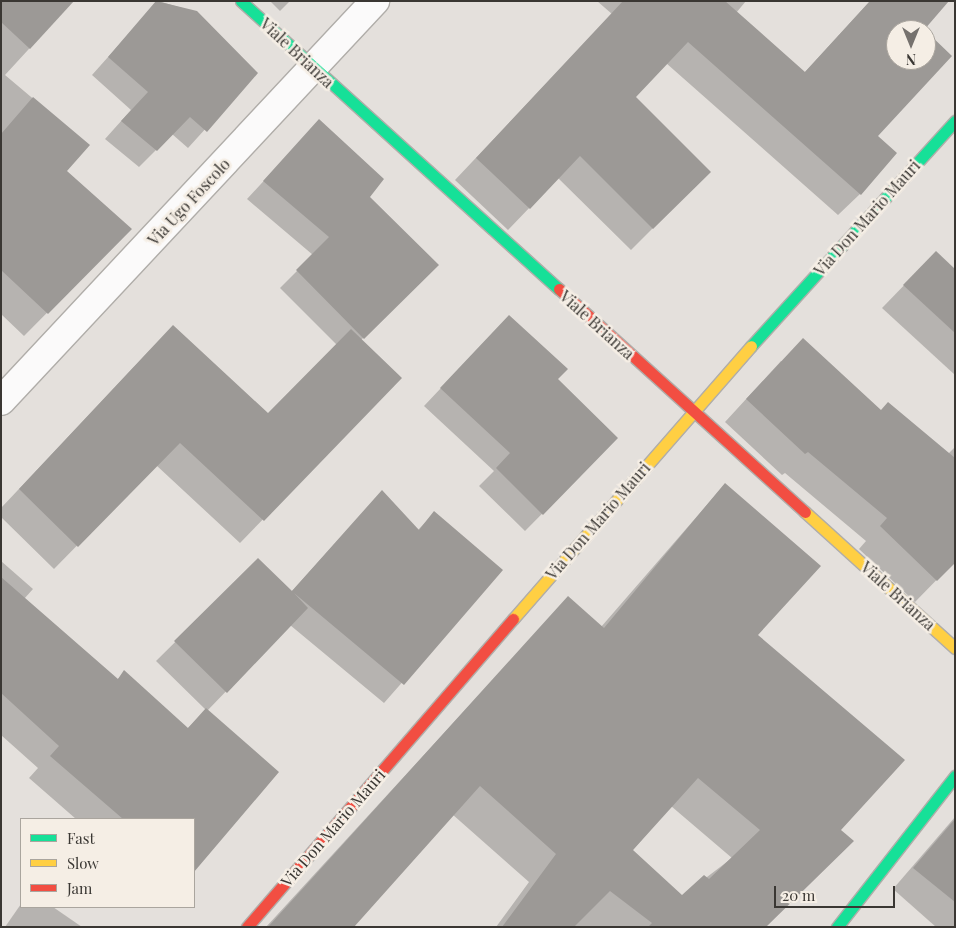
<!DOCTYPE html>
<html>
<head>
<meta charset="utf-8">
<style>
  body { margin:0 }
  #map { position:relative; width:956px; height:928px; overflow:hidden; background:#e4e0dc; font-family:"Playfair Display",serif }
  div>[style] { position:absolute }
  .shadow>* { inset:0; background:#0003 }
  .building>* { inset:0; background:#9c9996 }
  .roads { filter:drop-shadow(1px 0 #b0ada9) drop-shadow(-1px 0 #b0ada9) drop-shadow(0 1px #b0ada9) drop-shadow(0 -1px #b0ada9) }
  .street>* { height:28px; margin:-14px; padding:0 14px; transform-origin:14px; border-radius:14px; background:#fbfafa }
  .fast>* { height:11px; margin:-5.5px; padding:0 5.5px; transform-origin:5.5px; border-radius:5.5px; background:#16e098 }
  .slow>* { height:11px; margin:-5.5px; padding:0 5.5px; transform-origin:5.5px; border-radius:5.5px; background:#ffcf43 }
  .jam>* { height:11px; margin:-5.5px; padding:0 5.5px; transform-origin:5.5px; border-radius:5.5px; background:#f24e42 }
  span { translate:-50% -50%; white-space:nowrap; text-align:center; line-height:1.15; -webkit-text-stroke:5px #f5eee5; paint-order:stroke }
  .street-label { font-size:16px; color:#3a3733 }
  .frame { position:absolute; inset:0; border:2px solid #3a3733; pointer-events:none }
  .legend { position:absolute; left:20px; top:818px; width:175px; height:90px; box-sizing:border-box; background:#f5eee5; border:1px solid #aaa59e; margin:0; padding:6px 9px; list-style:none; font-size:15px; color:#3a3733 }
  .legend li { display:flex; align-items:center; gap:10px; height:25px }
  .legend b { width:25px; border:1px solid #aaa59e }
  .north { position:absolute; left:886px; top:20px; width:50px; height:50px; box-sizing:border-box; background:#f5eee5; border:1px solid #aaa59e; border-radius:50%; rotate:180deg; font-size:14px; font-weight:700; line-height:20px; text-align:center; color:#3a3733 }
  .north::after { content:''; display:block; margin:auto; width:18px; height:22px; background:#76726e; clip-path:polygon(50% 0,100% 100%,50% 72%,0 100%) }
  .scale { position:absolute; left:774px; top:886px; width:121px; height:22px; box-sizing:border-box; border:2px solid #3a3733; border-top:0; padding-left:6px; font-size:15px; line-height:18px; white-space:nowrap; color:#3a3733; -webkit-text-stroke:4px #f5eee5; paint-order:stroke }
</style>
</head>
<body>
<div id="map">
  <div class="shadow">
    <div style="clip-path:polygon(1px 1px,73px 1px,5px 75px,88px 145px,65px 171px,130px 229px,24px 336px,1px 314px)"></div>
    <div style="clip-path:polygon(158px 1px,196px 12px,256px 73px,188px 148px,172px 134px,139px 167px,105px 139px,131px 110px,92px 75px)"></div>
    <div style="clip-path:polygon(270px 1px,290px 1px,280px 11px)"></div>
    <div style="clip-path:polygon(597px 1px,746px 1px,736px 13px,804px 73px,870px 1px,923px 30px,896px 30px,896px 60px,926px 60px,926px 33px,950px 56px,876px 136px,860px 194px,838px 215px,666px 63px,634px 97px,709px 172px,631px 250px,558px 178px,508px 230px,455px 180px,612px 14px)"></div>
    <div style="clip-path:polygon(319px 121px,369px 197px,437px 265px,361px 340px,400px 378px,240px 543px,156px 465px,54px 569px,1px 517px,1px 508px,150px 350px,268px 415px,337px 345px,280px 288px,313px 255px,247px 199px)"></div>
    <div style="clip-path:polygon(955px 271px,955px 375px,882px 308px,914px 275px)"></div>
    <div style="clip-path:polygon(492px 334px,556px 379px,617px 438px,525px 531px,479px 486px,494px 471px,424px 406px)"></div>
    <div style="clip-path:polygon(781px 361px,880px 412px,948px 454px,955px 447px,955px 561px,915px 602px,859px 549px,866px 541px,785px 473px,782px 475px,725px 422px)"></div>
    <div style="clip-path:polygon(evenodd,725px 484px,756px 635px,839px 830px,765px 927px,496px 927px,529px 882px,452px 814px,352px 927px,266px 927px,568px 598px,601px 627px,725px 484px,671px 806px,732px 858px,682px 896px,632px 851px,671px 806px)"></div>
    <div style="clip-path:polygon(382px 492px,418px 530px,434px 513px,501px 570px,384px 703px,290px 625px,207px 711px,278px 772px,194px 870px,194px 819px,76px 819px,29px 778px,38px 768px,1px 735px,1px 561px,33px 589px,24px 599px,117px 680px,124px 672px,187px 729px,206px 710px,156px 661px,258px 560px,291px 592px)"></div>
    <div style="clip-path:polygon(955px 817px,955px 927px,936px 927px,893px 889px)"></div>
    <div style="clip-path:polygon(21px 904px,53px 907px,82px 927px,5px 927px)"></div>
  </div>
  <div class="building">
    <div style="clip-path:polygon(1px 1px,74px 1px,30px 49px,1px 22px)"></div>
    <div style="clip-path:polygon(156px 1px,197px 11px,258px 73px,207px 132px,190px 117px,157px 151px,121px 121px,148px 92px,108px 57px)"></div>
    <div style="clip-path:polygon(623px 1px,725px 1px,805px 72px,870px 1px,949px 1px,924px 30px,896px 30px,896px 60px,926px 60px,926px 31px,952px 56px,878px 136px,897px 153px,861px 195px,688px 42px,636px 97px,711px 172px,653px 229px,580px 156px,530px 209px,476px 158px)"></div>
    <div style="clip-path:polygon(33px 97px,90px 145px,67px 171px,132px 229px,48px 314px,1px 270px,1px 134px)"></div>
    <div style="clip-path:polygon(319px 119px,384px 179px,370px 197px,439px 265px,364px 339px,296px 270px,329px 237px,263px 181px)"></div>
    <div style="clip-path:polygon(936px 251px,955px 269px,955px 333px,903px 285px)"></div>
    <div style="clip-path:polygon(509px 315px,568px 369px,558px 379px,618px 438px,543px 515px,496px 468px,510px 453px,440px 388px)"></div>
    <div style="clip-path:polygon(173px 325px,268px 413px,351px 329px,402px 378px,264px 521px,180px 443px,78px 547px,19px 489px)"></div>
    <div style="clip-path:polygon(803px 338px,881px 410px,888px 402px,955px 458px,955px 563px,937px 581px,880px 526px,887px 518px,808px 452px,805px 454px,746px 399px)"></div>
    <div style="clip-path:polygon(evenodd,725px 483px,821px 566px,758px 635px,905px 760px,841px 830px,854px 841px,766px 927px,648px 927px,652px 923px,610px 891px,574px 927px,502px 927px,556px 854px,480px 786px,354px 927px,268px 927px,568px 596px,604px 628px,725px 483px,698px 778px,760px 830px,709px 879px,704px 875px,682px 895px,633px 850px,698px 778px)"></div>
    <div style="clip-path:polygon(382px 490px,419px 530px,434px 511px,503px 570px,404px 685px,294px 593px,308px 608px,227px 693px,174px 641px,258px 558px,292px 591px)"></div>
    <div style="clip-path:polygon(1px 577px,118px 679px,124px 670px,188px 728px,206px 708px,279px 772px,194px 872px,194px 819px,123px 819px,50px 756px,59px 746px,1px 693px)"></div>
    <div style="clip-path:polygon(955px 819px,955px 902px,913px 868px)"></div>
  </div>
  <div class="roads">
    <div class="street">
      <div style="left:1px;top:401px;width:548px;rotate:-46.92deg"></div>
    </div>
    <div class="fast">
      <div style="left:241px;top:1px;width:429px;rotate:42.2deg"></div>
      <div style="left:751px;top:346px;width:304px;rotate:-47.8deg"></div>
      <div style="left:837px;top:927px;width:192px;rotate:-52deg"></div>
    </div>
    <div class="slow">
      <div style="left:805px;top:512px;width:202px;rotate:42.2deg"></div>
      <div style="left:513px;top:619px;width:362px;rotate:-48.9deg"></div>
    </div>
    <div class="jam">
      <div style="left:559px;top:289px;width:332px;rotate:42.2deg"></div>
      <div style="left:247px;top:927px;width:407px;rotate:-49.2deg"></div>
    </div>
  </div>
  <div class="street-label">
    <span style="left:297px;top:53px;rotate:43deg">Viale Brianza</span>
    <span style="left:189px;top:202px;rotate:-47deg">Via Ugo Foscolo</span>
    <span style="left:867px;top:218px;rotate:-48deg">Via Don Mario Mauri</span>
    <span style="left:597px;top:325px;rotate:42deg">Viale Brianza</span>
    <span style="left:598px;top:521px;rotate:-49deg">Via Don Mario Mauri</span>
    <span style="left:898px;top:596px;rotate:42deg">Viale Brianza</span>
    <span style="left:333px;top:828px;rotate:-49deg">Via Don Mario Mauri</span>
  </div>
  <div class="frame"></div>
  <ul class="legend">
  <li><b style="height:6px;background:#16e098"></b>Fast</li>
  <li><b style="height:6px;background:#ffcf43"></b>Slow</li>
  <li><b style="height:6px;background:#f24e42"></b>Jam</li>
  </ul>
  <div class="north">N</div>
  <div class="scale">20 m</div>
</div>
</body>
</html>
